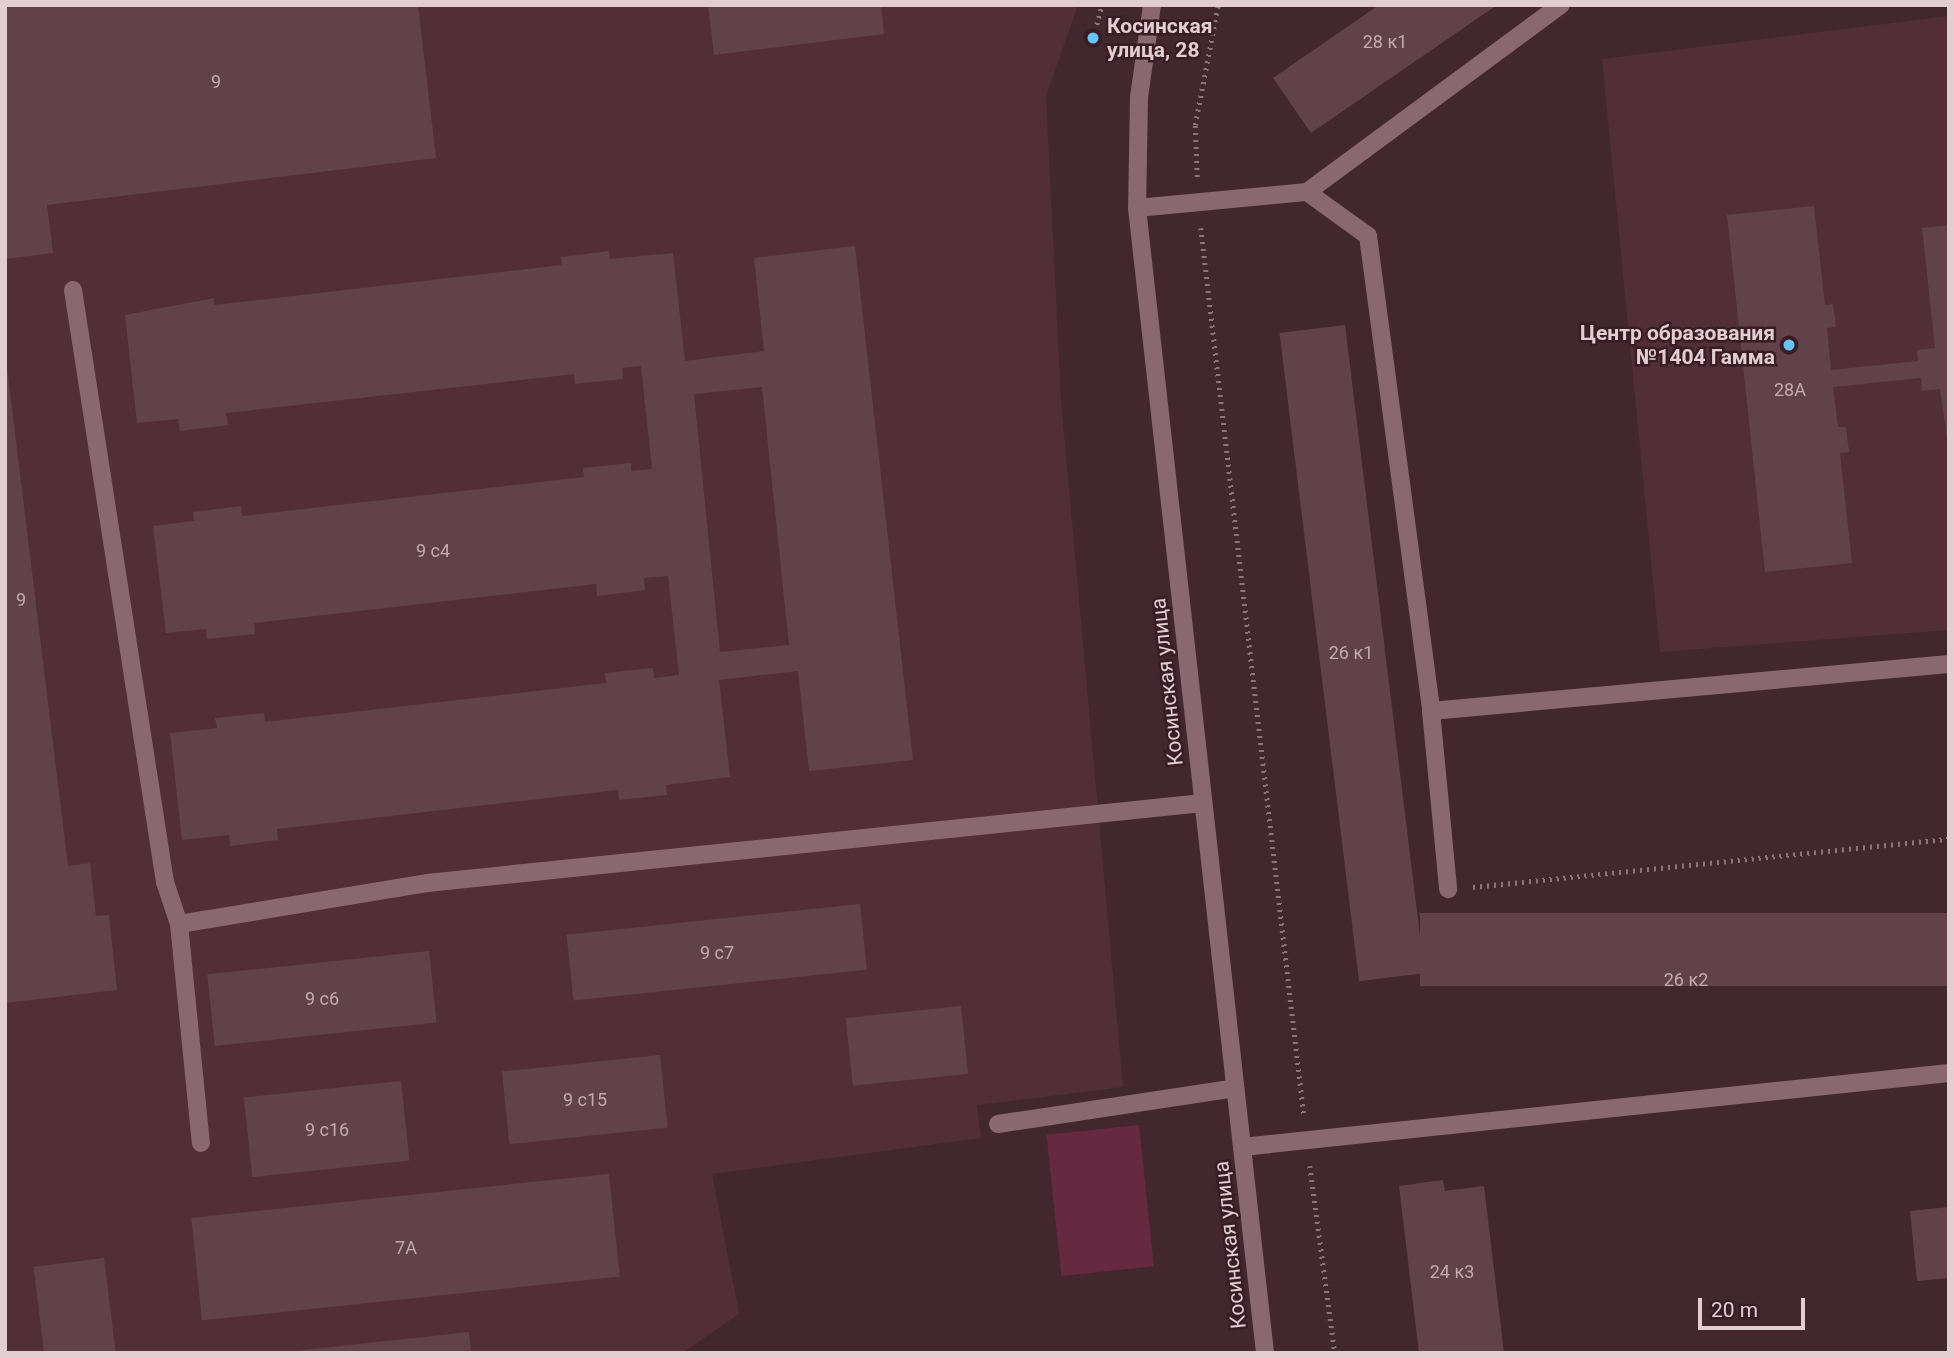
<!DOCTYPE html>
<html>
<head>
<meta charset="utf-8">
<style>
  body { margin:0 }
  #map { position:relative; width:1954px; height:1358px; overflow:hidden; background:#43272f; font-family:Roboto,sans-serif }
  div>[style] { position:absolute }
  .built>* { inset:0; background:#522e39 }
  .green>* { inset:0; background:#662a40; transform-origin:0 0 }
  .building>* { inset:0; background:#61424b; transform-origin:0 0 }
  .path>* { height:4.5px; margin-top:-2.25px; transform-origin:0; background:repeating-linear-gradient(90deg,#8c747b 0 2px,transparent 0 7px) }
  .lane>* { height:18px; margin:-9px; padding:0 9px; transform-origin:9px; border-radius:9px; background:#8a6871 }
  .street>* { height:18px; margin:-9px; padding:0 9px; transform-origin:9px; border-radius:9px; background:#8a6871 }
  .dots>* { width:19px; height:19px; translate:-50% -50%; box-sizing:border-box; border:4px solid #391d26; border-radius:50% }
  span { translate:-50% -50%; white-space:nowrap; text-align:center; line-height:1.15; -webkit-text-stroke:5px #391d26; paint-order:stroke }
  .number-label { font-size:18px; color:#c1aab0 }
  .number-label span { -webkit-text-stroke-width:0 }
  .poi-label { font-size:21px; color:#e1cdd2; font-weight:700 }
  .left { translate:0 -50%; text-align:left }
  .right { translate:-100% -50%; text-align:right }
  .street-label { font-size:21px; color:#e1cdd2 }
  .frame { position:absolute; inset:0; border:7px solid #e1cdd2; pointer-events:none }
  .scale { position:absolute; left:1698px; top:1298px; width:107px; height:32px; box-sizing:border-box; border:4px solid #e1cdd2; border-top:0; padding-left:9px; font-size:21px; line-height:24px; white-space:nowrap; color:#e1cdd2; -webkit-text-stroke:5px #391d26; paint-order:stroke }
</style>
</head>
<body>
<div id="map">
  <div class="built">
    <div style="clip-path:polygon(5px 5px,1078px 5px,1046px 96px,1061px 400px,1123px 1087px,977px 1105px,981px 1138px,712px 1174px,739px 1314px,682px 1353px,5px 1353px)"></div>
    <div style="clip-path:polygon(1949px 16px,1949px 630px,1660px 652px,1602px 59px)"></div>
  </div>
  <div class="green">
    <div style="left:1139px;top:1125px;width:142px;height:93px;rotate:84deg"></div>
  </div>
  <div class="building">
    <div style="clip-path:polygon(5px 5px,418px 5px,436px 158px,47px 205px,53px 253px,5px 259px)"></div>
    <div style="clip-path:polygon(708px 5px,881px 5px,884px 34px,714px 55px)"></div>
    <div style="clip-path:polygon(1379px 5px,1497px 5px,1311px 133px,1273px 78px)"></div>
    <div style="clip-path:polygon(1814px 206px,1825px 305px,1833px 304px,1836px 327px,1827px 328px,1831px 370px,1918px 361px,1917px 350px,1935px 348px,1922px 228px,1949px 225px,1949px 451px,1940px 389px,1922px 391px,1921px 378px,1833px 387px,1838px 427px,1846px 427px,1849px 452px,1840px 453px,1852px 563px,1765px 572px,1727px 215px)"></div>
    <div style="clip-path:polygon(evenodd,855px 246px,913px 760px,809px 771px,798px 671px,719px 680px,730px 777px,666px 785px,667px 795px,619px 800px,618px 790px,277px 829px,278px 840px,230px 846px,229px 835px,182px 840px,170px 733px,217px 728px,215px 718px,264px 713px,265px 722px,606px 683px,605px 673px,653px 668px,654px 678px,679px 675px,668px 576px,644px 578px,645px 590px,597px 596px,596px 584px,254px 623px,255px 634px,207px 639px,206px 629px,166px 633px,153px 526px,194px 521px,193px 512px,241px 506px,242px 516px,584px 477px,583px 468px,631px 463px,631px 471px,652px 469px,641px 366px,622px 368px,623px 379px,575px 384px,574px 374px,226px 413px,228px 425px,180px 431px,178px 419px,137px 423px,125px 315px,214px 298px,214px 305px,562px 265px,561px 257px,609px 251px,610px 259px,673px 253px,685px 361px,764px 351px,754px 258px,855px 246px,762px 387px,789px 645px,720px 652px,694px 394px,762px 387px)"></div>
    <div style="left:1345px;top:325px;width:653px;height:66px;rotate:83deg"></div>
    <div style="clip-path:polygon(5px 351px,68px 866px,90px 863px,96px 916px,109px 915px,117px 990px,5px 1003px)"></div>
    <div style="left:860px;top:904px;width:66px;height:295px;rotate:84deg"></div>
    <div style="left:1949px;top:913px;width:73px;height:529px;rotate:90deg"></div>
    <div style="left:429px;top:951px;width:72px;height:223px;rotate:84deg"></div>
    <div style="left:961px;top:1006px;width:68px;height:116px;rotate:84deg"></div>
    <div style="left:660px;top:1055px;width:73px;height:159px;rotate:84deg"></div>
    <div style="left:401px;top:1081px;width:80px;height:158px;rotate:84deg"></div>
    <div style="left:609px;top:1174px;width:103px;height:420px;rotate:84deg"></div>
    <div style="clip-path:polygon(1443px 1180px,1445px 1191px,1484px 1186px,1504px 1353px,1419px 1353px,1399px 1186px)"></div>
    <div style="clip-path:polygon(1949px 1207px,1949px 1278px,1917px 1281px,1910px 1211px)"></div>
    <div style="left:104px;top:1258px;width:96px;height:71px;rotate:83deg"></div>
    <div style="clip-path:polygon(469px 1332px,471px 1353px,295px 1353px,295px 1351px)"></div>
  </div>
  <div class="path">
    <div style="left:1093px;top:38px;width:34px;rotate:-75deg"></div>
    <div style="left:1197px;top:177px;width:52px;rotate:-92.2deg"></div>
    <div style="left:1195px;top:125px;width:122px;rotate:-79.1deg"></div>
    <div style="left:1201px;top:228px;width:894px;rotate:83.38deg"></div>
    <div style="left:1473px;top:887px;width:478px;rotate:-5.8deg"></div>
    <div style="left:1310px;top:1166px;width:189px;rotate:82.4deg"></div>
  </div>
  <div class="lane">
    <div style="left:1307px;top:192px;width:75px;rotate:35.8deg"></div>
    <div style="left:1368px;top:236px;width:479px;rotate:82.4deg"></div>
    <div style="left:1431px;top:711px;width:520px;rotate:-5.18deg"></div>
    <div style="left:1137px;top:208px;width:171px;rotate:-5.4deg"></div>
    <div style="left:1307px;top:192px;width:315px;rotate:-36.4deg"></div>
    <div style="left:73px;top:290px;width:599px;rotate:81.17deg"></div>
    <div style="left:165px;top:882px;width:44px;rotate:71.6deg"></div>
    <div style="left:179px;top:924px;width:251px;rotate:-9.4deg"></div>
    <div style="left:427px;top:883px;width:780px;rotate:-5.89deg"></div>
    <div style="left:1431px;top:711px;width:179px;rotate:84.5deg"></div>
    <div style="left:179px;top:924px;width:220px;rotate:84.3deg"></div>
    <div style="left:998px;top:1124px;width:240px;rotate:-8.6deg"></div>
    <div style="left:1242px;top:1147px;width:711px;rotate:-5.98deg"></div>
  </div>
  <div class="street">
    <div style="left:1152px;top:5px;width:93px;rotate:98deg"></div>
    <div style="left:1139px;top:97px;width:111px;rotate:91deg"></div>
    <div style="left:1137px;top:208px;width:1152px;rotate:83.62deg"></div>
  </div>
  <div class="dots">
    <div style="left:1093px;top:38px;background:#69c3f1"></div>
    <div style="left:1789px;top:345px;background:#69c3f1"></div>
  </div>
  <div class="number-label">
    <span style="left:1385px;top:42px">28 к1</span>
    <span style="left:216px;top:82px">9</span>
    <span style="left:1790px;top:390px">28А</span>
    <span style="left:433px;top:551px">9 с4</span>
    <span style="left:21px;top:600px">9</span>
    <span style="left:1351px;top:653px">26 к1</span>
    <span style="left:717px;top:953px">9 с7</span>
    <span style="left:1686px;top:980px">26 к2</span>
    <span style="left:322px;top:999px">9 с6</span>
    <span style="left:585px;top:1100px">9 с15</span>
    <span style="left:327px;top:1130px">9 с16</span>
    <span style="left:406px;top:1248px">7А</span>
    <span style="left:1452px;top:1272px">24 к3</span>
  </div>
  <div class="poi-label">
    <span class="left" style="left:1107px;top:38px">Косинская<br>улица, 28</span>
    <span class="right" style="left:1775px;top:345px">Центр образования<br>№1404 Гамма</span>
  </div>
  <div class="street-label">
    <span style="left:1167px;top:682px;rotate:-96deg">Косинская улица</span>
    <span style="left:1230px;top:1245px;rotate:-96deg">Косинская улица</span>
  </div>
  <div class="frame"></div>
  <div class="scale">20 m</div>
</div>
</body>
</html>
